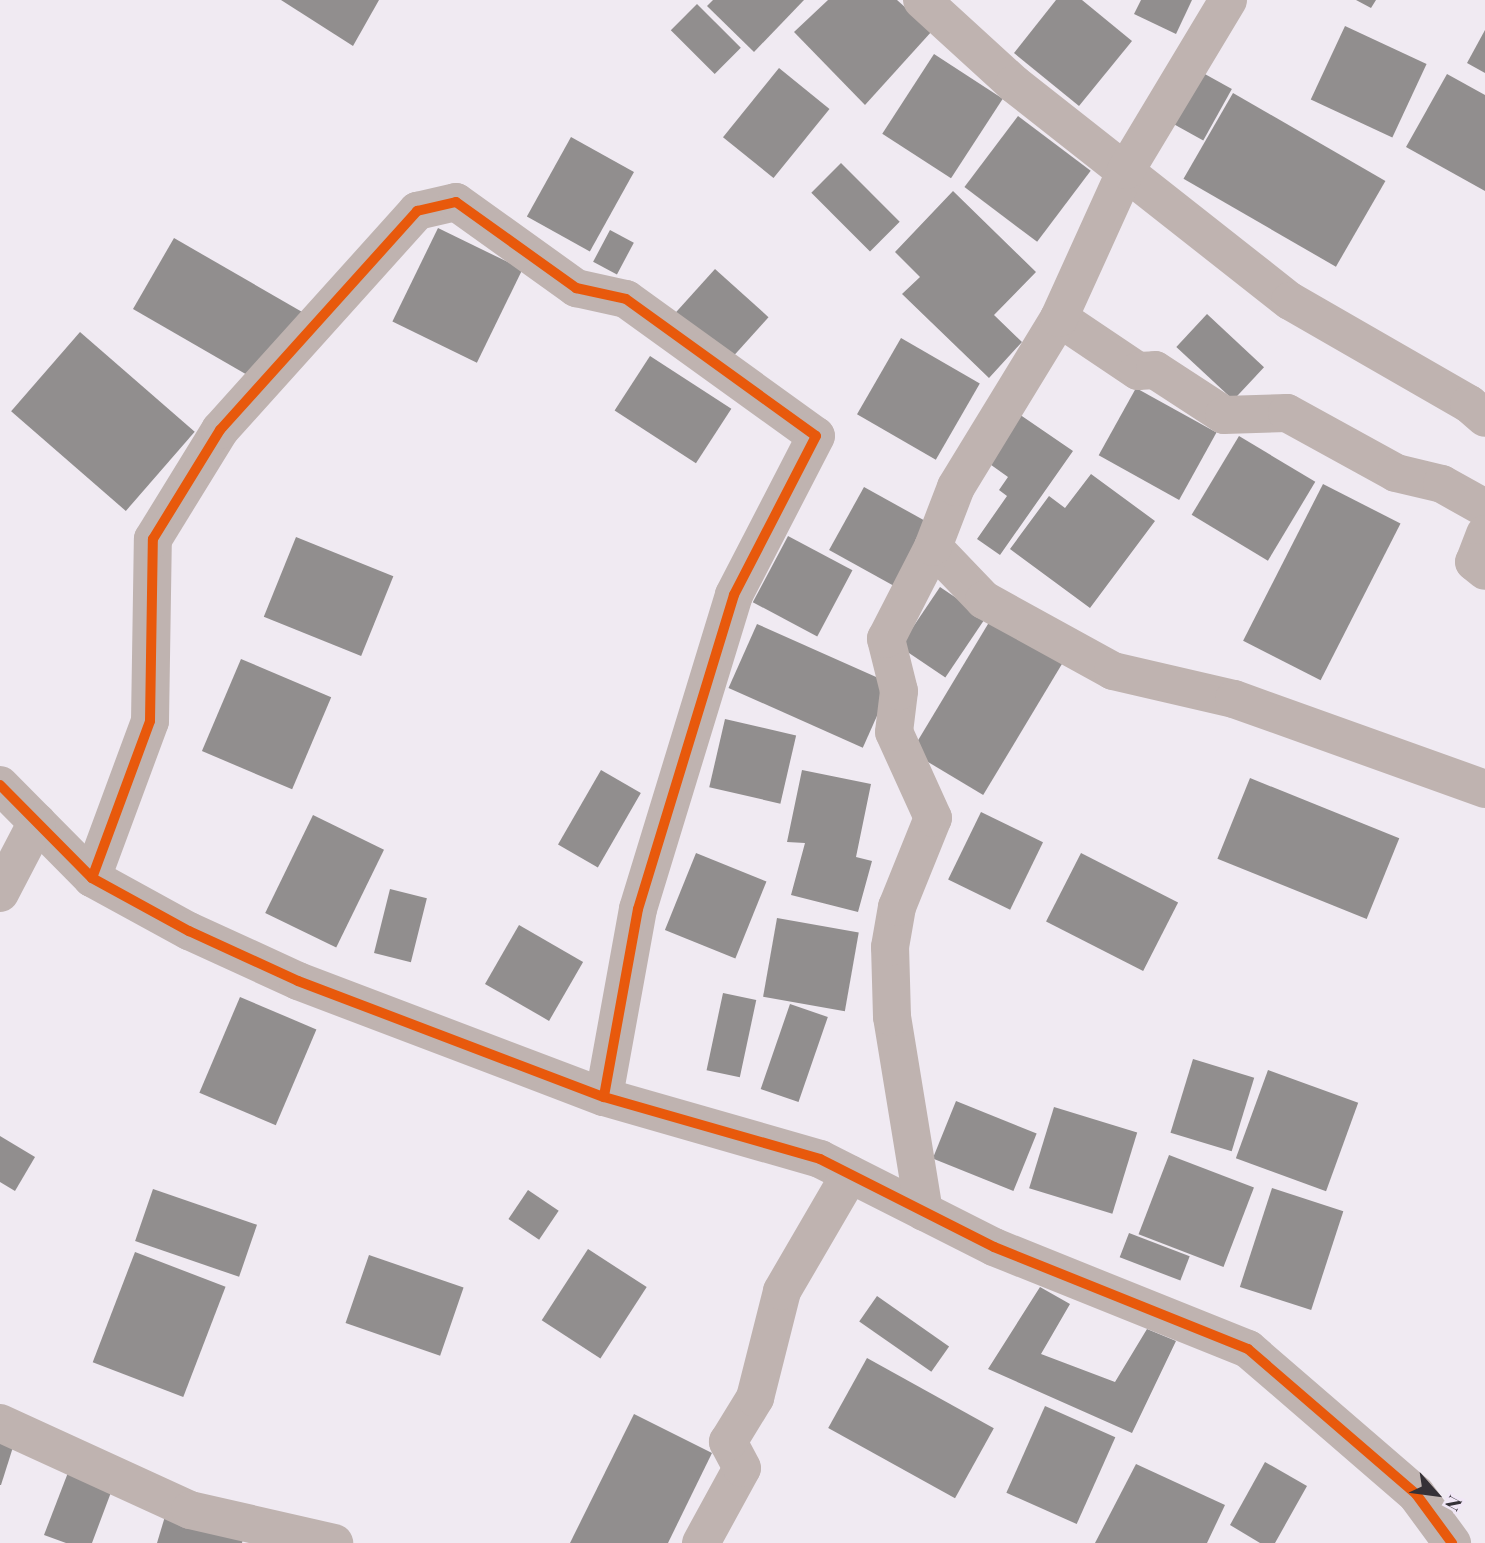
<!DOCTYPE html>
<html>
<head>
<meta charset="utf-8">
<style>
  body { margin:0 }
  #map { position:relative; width:1485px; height:1543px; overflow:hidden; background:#f0eaf2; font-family:"Playfair Display",serif }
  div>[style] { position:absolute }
  .building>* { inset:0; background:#918e8e; transform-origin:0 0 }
  .street>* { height:38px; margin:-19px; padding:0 19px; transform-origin:19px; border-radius:19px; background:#bfb3b0 }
  .cycleway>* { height:10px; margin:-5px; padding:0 5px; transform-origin:5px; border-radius:5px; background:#e8590c }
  span { translate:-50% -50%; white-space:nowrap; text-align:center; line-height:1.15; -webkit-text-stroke:7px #f1e7f6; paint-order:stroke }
  .north { position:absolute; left:1401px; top:1459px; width:70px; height:70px; -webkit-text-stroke:5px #f1e7f6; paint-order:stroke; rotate:118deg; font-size:19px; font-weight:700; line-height:28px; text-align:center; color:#353137 }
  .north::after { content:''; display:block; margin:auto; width:24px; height:32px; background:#353137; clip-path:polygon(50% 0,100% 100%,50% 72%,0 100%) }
</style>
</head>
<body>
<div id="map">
  <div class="building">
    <div style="clip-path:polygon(281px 0,379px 0,353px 46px)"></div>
    <div style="clip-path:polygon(713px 0,804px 0,754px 52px,707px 6px)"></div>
    <div style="clip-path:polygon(828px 0,897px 0,932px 31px,865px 105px,794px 32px)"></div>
    <div style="clip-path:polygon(1056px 0,1082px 0,1132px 41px,1079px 106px,1014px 53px)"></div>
    <div style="clip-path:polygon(1141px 0,1192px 0,1176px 34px,1134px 14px)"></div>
    <div style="clip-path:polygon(1356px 0,1376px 0,1371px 8px)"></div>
    <div style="left:697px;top:4px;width:62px;height:37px;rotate:45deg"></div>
    <div style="left:1345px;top:26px;width:90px;height:81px;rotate:25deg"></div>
    <div style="clip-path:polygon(1485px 30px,1485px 73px,1467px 63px)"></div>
    <div style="left:934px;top:54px;width:82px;height:95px;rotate:33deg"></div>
    <div style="left:779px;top:68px;width:65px;height:89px;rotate:39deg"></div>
    <div style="left:1203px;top:73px;width:33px;height:59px;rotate:29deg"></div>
    <div style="clip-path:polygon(1447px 74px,1485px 95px,1485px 191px,1406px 147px)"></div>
    <div style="left:1233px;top:93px;width:176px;height:99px;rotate:30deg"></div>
    <div style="left:1018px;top:116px;width:91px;height:89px;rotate:37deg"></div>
    <div style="left:571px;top:137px;width:72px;height:91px;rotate:29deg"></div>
    <div style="left:841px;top:163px;width:83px;height:42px;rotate:45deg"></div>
    <div style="clip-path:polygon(953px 191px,1036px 272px,994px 315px,1022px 342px,989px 378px,902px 294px,920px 277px,895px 252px)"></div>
    <div style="left:438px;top:228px;width:94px;height:104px;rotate:26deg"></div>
    <div style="left:610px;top:230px;width:27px;height:36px;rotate:28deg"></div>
    <div style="left:174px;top:238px;width:148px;height:82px;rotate:30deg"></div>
    <div style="left:715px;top:269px;width:72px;height:60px;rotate:42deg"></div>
    <div style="left:1207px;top:314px;width:78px;height:45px;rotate:43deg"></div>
    <div style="left:80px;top:332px;width:152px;height:105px;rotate:41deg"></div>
    <div style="left:901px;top:338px;width:91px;height:88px;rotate:30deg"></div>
    <div style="left:650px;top:356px;width:97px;height:65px;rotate:33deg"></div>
    <div style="left:1136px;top:388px;width:92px;height:77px;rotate:29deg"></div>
    <div style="clip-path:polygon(1013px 410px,1073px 451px,1000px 555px,977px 539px,1007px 496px,999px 490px,1008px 477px,980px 457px)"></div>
    <div style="left:1239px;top:436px;width:89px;height:92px;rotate:31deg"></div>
    <div style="clip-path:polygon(1091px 474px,1155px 521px,1090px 608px,1010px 549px,1049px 496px,1065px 508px)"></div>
    <div style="left:1323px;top:484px;width:87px;height:176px;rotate:27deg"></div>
    <div style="left:864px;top:487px;width:80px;height:72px;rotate:29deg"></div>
    <div style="left:788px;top:536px;width:73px;height:75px;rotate:28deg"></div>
    <div style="left:296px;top:537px;width:105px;height:86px;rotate:22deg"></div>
    <div style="left:940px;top:587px;width:55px;height:72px;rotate:34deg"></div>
    <div style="left:991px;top:619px;width:84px;height:155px;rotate:31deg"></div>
    <div style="left:757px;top:624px;width:147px;height:70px;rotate:24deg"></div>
    <div style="left:241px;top:659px;width:98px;height:100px;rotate:23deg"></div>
    <div style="left:725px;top:719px;width:73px;height:70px;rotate:13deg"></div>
    <div style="left:601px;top:770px;width:46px;height:86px;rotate:30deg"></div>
    <div style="clip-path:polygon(802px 770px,871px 784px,856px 857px,872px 861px,858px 912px,791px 895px,805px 843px,787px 842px)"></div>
    <div style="left:1250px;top:778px;width:161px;height:87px;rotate:22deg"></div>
    <div style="left:981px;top:812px;width:69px;height:75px;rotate:26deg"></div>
    <div style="left:313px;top:815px;width:79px;height:109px;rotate:26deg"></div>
    <div style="left:696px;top:853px;width:76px;height:83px;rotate:22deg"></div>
    <div style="left:1081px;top:853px;width:109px;height:77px;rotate:27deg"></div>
    <div style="left:390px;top:889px;width:38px;height:66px;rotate:14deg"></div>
    <div style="left:777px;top:918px;width:83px;height:80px;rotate:10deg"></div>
    <div style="left:519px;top:925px;width:74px;height:68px;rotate:30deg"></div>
    <div style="left:723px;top:993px;width:34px;height:79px;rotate:12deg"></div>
    <div style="left:240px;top:997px;width:83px;height:104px;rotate:23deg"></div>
    <div style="left:790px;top:1004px;width:40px;height:90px;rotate:19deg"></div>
    <div style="left:1193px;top:1059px;width:64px;height:77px;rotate:17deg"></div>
    <div style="left:1268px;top:1070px;width:96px;height:94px;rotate:20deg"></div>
    <div style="left:956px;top:1101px;width:87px;height:62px;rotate:22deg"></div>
    <div style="left:1054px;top:1107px;width:87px;height:85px;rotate:17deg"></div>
    <div style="clip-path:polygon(0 1136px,35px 1157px,15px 1191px,0 1182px)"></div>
    <div style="left:1169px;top:1155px;width:91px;height:85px;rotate:21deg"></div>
    <div style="left:1272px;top:1188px;width:75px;height:104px;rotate:18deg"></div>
    <div style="left:153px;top:1189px;width:110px;height:55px;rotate:19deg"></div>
    <div style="left:528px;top:1190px;width:37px;height:35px;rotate:34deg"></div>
    <div style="left:1129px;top:1233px;width:65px;height:26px;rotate:21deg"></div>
    <div style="left:588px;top:1249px;width:70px;height:85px;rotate:33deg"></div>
    <div style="left:135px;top:1252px;width:97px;height:118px;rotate:21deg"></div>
    <div style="left:369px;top:1255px;width:100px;height:72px;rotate:19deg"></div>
    <div style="clip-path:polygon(1040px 1287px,1070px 1304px,1041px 1354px,1115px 1382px,1147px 1329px,1176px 1341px,1132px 1433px,988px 1369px)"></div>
    <div style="left:877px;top:1296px;width:88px;height:31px;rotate:35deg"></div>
    <div style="left:867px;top:1358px;width:145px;height:80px;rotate:29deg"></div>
    <div style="left:1045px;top:1406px;width:77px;height:95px;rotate:24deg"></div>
    <div style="clip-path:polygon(634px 1414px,712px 1453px,668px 1543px,570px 1543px)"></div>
    <div style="clip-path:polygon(0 1439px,14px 1444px,1px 1485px,0 1485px)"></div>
    <div style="clip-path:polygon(1265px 1462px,1307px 1486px,1275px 1543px,1260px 1543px,1230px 1525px)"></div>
    <div style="clip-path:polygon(1136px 1464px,1225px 1505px,1207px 1543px,1095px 1543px)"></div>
    <div style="clip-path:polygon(69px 1470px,113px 1487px,92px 1543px,66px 1543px,44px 1535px)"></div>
    <div style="clip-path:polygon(166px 1513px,244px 1535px,242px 1543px,157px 1543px)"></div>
  </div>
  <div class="street">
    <div style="left:922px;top:0;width:125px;rotate:42.4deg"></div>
    <div style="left:1014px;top:84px;width:351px;rotate:38.2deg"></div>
    <div style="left:1290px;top:301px;width:207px;rotate:29.9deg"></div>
    <div style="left:1469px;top:404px;width:21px;rotate:41deg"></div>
    <div style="left:1059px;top:318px;width:95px;rotate:33.9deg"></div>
    <div style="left:1138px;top:371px;width:17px;rotate:-3deg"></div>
    <div style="left:1155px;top:370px;width:82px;rotate:33.1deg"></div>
    <div style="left:1224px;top:415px;width:63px;rotate:-1.8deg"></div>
    <div style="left:1287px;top:413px;width:124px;rotate:28.8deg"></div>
    <div style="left:1396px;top:473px;width:47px;rotate:13.4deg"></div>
    <div style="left:1442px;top:484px;width:49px;rotate:29.2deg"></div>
    <div style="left:1485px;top:534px;width:30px;rotate:111deg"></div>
    <div style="left:1474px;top:562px;width:14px;rotate:39deg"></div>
    <div style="left:933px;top:547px;width:74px;rotate:46.1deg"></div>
    <div style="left:984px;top:600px;width:147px;rotate:28.8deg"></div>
    <div style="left:1113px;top:671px;width:124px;rotate:13deg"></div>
    <div style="left:1234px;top:699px;width:267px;rotate:19.7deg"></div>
    <div style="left:0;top:785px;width:131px;rotate:45.3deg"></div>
    <div style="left:92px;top:878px;width:111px;rotate:28.7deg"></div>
    <div style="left:189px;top:931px;width:120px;rotate:24.6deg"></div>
    <div style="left:298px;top:981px;width:327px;rotate:20.8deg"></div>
    <div style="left:604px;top:1097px;width:225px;rotate:16deg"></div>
    <div style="left:820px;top:1159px;width:195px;rotate:26.8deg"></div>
    <div style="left:994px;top:1247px;width:274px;rotate:21.9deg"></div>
    <div style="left:1248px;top:1349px;width:222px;rotate:40.8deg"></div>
    <div style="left:1416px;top:1494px;width:61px;rotate:53.7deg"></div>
    <div style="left:92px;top:878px;width:167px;rotate:-69.7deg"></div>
    <div style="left:150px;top:721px;width:182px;rotate:-89.1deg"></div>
    <div style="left:153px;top:539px;width:128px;rotate:-58.4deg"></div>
    <div style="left:220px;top:430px;width:295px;rotate:-48deg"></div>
    <div style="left:417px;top:211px;width:40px;rotate:-13deg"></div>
    <div style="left:456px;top:202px;width:148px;rotate:35.6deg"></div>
    <div style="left:576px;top:288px;width:51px;rotate:12.4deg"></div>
    <div style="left:626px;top:299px;width:234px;rotate:35.8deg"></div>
    <div style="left:816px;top:436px;width:179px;rotate:117.3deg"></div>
    <div style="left:734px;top:595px;width:328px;rotate:107deg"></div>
    <div style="left:638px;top:909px;width:191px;rotate:100.3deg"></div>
    <div style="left:0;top:893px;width:80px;rotate:-62.5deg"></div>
    <div style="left:924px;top:1212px;width:198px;rotate:-99.3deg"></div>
    <div style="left:892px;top:1017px;width:70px;rotate:-91.6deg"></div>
    <div style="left:890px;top:947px;width:41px;rotate:-80.1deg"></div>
    <div style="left:897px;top:907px;width:96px;rotate:-68deg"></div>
    <div style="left:933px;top:818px;width:94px;rotate:-114.4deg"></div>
    <div style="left:894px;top:732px;width:41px;rotate:-83deg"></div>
    <div style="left:899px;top:691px;width:54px;rotate:-104deg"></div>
    <div style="left:886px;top:639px;width:103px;rotate:-62.9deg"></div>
    <div style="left:933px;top:547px;width:64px;rotate:-69deg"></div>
    <div style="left:956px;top:487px;width:198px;rotate:-58.6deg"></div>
    <div style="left:1059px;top:318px;width:162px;rotate:-65.6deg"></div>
    <div style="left:1126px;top:170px;width:198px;rotate:-59deg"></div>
    <div style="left:0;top:1423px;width:209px;rotate:24.6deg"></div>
    <div style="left:190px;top:1510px;width:148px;rotate:12.9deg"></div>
    <div style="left:701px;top:1543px;width:85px;rotate:-61.3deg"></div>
    <div style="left:742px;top:1468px;width:30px;rotate:-118deg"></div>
    <div style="left:728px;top:1442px;width:52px;rotate:-58.5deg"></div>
    <div style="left:755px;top:1398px;width:110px;rotate:-75.8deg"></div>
    <div style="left:782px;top:1291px;width:135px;rotate:-59.8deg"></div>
  </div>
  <div class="cycleway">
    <div style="left:0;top:785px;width:131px;rotate:45.3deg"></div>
    <div style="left:92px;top:878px;width:111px;rotate:28.7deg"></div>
    <div style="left:189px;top:931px;width:120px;rotate:24.6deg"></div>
    <div style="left:298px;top:981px;width:327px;rotate:20.8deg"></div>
    <div style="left:604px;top:1097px;width:225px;rotate:16deg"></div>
    <div style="left:820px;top:1159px;width:195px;rotate:26.8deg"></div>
    <div style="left:994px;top:1247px;width:274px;rotate:21.9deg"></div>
    <div style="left:1248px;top:1349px;width:222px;rotate:40.8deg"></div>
    <div style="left:1416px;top:1494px;width:61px;rotate:53.7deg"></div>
    <div style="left:92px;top:878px;width:167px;rotate:-69.7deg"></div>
    <div style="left:150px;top:721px;width:182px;rotate:-89.1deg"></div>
    <div style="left:153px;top:539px;width:128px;rotate:-58.4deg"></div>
    <div style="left:220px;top:430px;width:295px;rotate:-48deg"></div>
    <div style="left:417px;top:211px;width:40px;rotate:-13deg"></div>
    <div style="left:456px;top:202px;width:148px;rotate:35.6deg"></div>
    <div style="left:576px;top:288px;width:51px;rotate:12.4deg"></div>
    <div style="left:626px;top:299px;width:234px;rotate:35.8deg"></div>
    <div style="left:816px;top:436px;width:179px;rotate:117.3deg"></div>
    <div style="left:734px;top:595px;width:328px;rotate:107deg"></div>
    <div style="left:638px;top:909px;width:191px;rotate:100.3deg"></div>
  </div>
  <div class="north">N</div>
</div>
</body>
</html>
